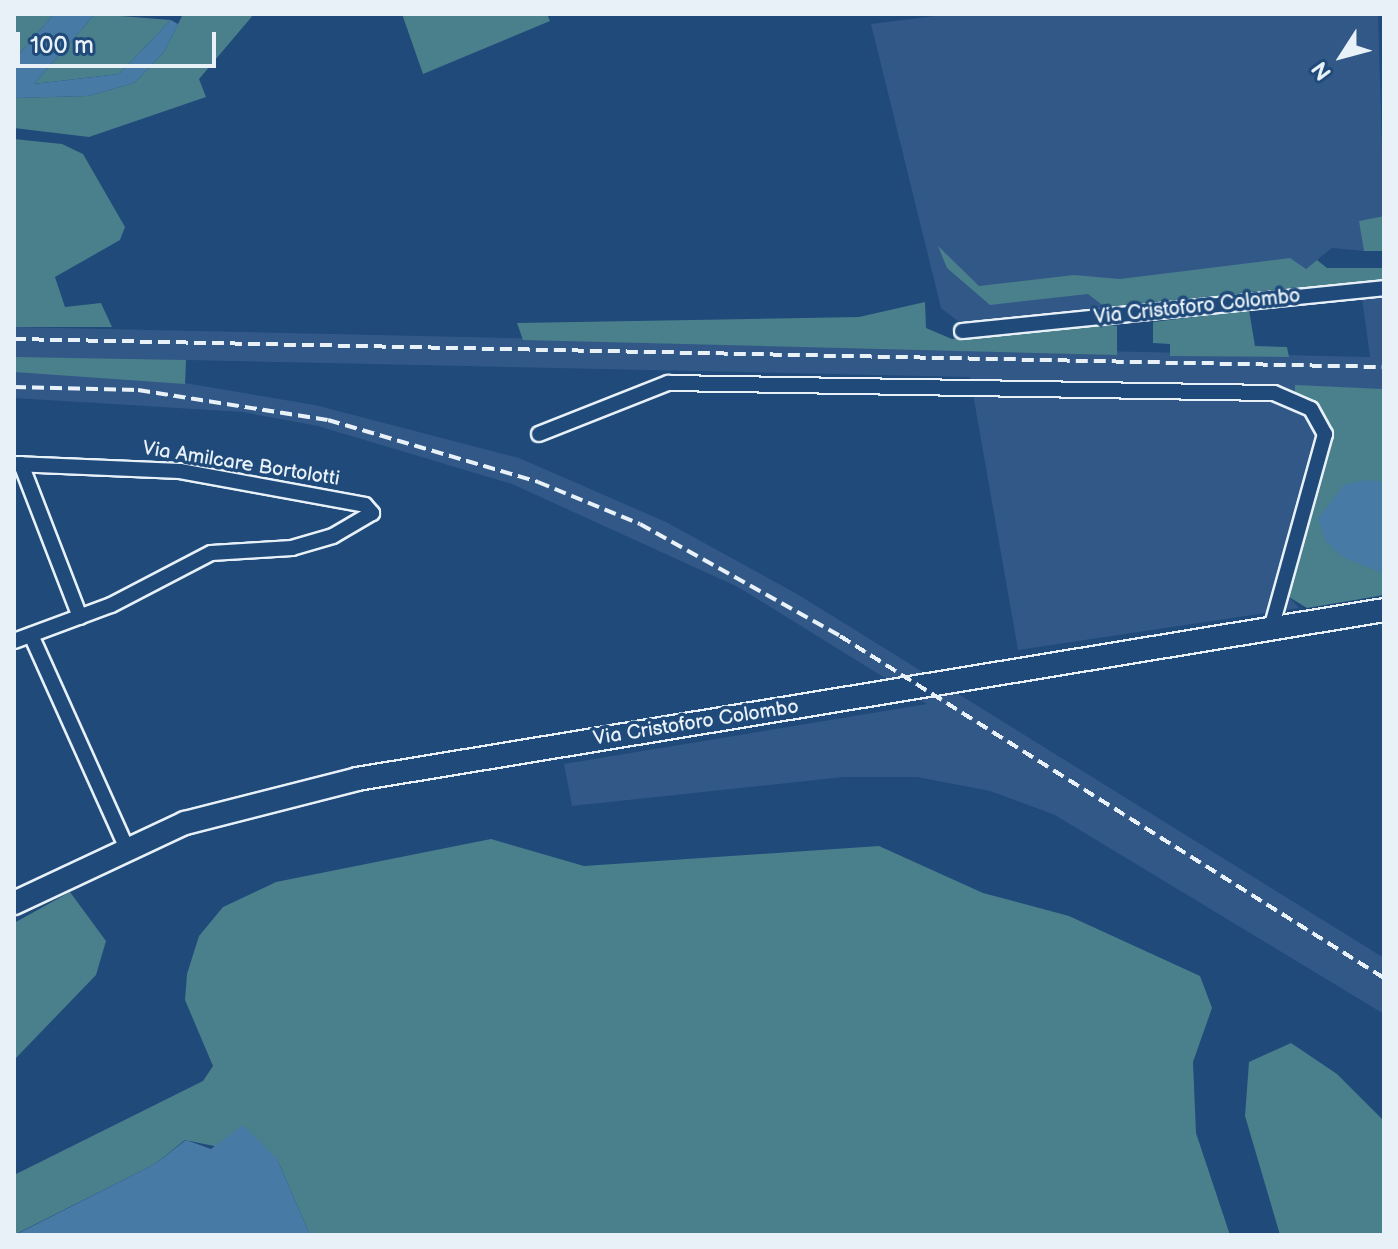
<!DOCTYPE html>
<html>
<head>
<meta charset="utf-8">
<style>
  body { margin:0 }
  #map { position:relative; width:1398px; height:1249px; overflow:hidden; background:#1f4a7a; font-family:"Balsamiq Sans",sans-serif }
  div>[style] { position:absolute }
  .built>* { inset:0; background:#325887 }
  .green>* { inset:0; background:#4a7f8c }
  .water>* { inset:0; background:#477aa4 }
  .roads { filter:drop-shadow(2px 0 #e8f1f8) drop-shadow(-2px 0 #e8f1f8) drop-shadow(0 2px #e8f1f8) drop-shadow(0 -2px #e8f1f8) }
  .street>* { height:14px; margin:-7px; padding:0 7px; transform-origin:7px; border-radius:7px; background:#1f4a7a }
  .primary>* { height:22px; margin:-11px; padding:0 11px; transform-origin:11px; border-radius:11px; background:#1f4a7a }
  .rail>* { height:4px; margin-top:-2px; transform-origin:0; background:repeating-linear-gradient(90deg,#e8f1f8 0 12px,transparent 0 18px) }
  span { translate:-50% -50%; white-space:nowrap; text-align:center; line-height:1.15; -webkit-text-stroke:7px #1f4a7a; paint-order:stroke }
  .street-label { font-size:20px; color:#e8f1f8 }
  .frame { position:absolute; inset:0; border:16px solid #e8f1f8; pointer-events:none }
  .north { position:absolute; left:1302px; top:16px; width:80px; height:80px; -webkit-text-stroke:6px #1f4a7a; paint-order:stroke; rotate:234deg; font-size:22px; font-weight:700; line-height:32px; text-align:center; color:#e8f1f8 }
  .north::after { content:''; display:block; margin:auto; width:28px; height:36px; background:#e8f1f8; clip-path:polygon(50% 0,100% 100%,50% 72%,0 100%) }
  .scale { position:absolute; left:16px; top:32px; width:200px; height:36px; box-sizing:border-box; border:4px solid #e8f1f8; border-top:0; padding-left:10px; font-size:24px; line-height:28px; white-space:nowrap; color:#e8f1f8; -webkit-text-stroke:6px #1f4a7a; paint-order:stroke }
</style>
</head>
<body>
<div id="map">
  <div class="built">
    <div style="clip-path:polygon(951px 14px,1378px 14px,1384px 216px,1360px 221px,1364px 251px,1332px 248px,1275px 294px,963px 325px,941px 308px,871px 24px)"></div>
    <div style="clip-path:polygon(1384px 295px,1384px 389px,1295px 386px,1295px 396px,1326px 417px,1329px 435px,1289px 597px,1299px 608px,1018px 650px,970px 377px,186px 360px,185px 383px,315px 405px,519px 458px,666px 522px,797px 594px,1384px 958px,1384px 1014px,1055px 815px,990px 791px,917px 777px,844px 777px,572px 806px,564px 764px,927px 704px,738px 587px,512px 484px,318px 426px,242px 412px,14px 398px,14px 327px,1370px 357px,1362px 298px)"></div>
  </div>
  <div class="green">
    <div style="clip-path:polygon(14px 14px,54px 14px,14px 60px)"></div>
    <div style="clip-path:polygon(95px 14px,171px 20px,119px 74px,34px 84px)"></div>
    <div style="clip-path:polygon(183px 14px,254px 14px,199px 79px,206px 97px,89px 137px,14px 128px,14px 98px,88px 96px,134px 83px,164px 52px)"></div>
    <div style="clip-path:polygon(402px 14px,547px 14px,550px 21px,423px 74px)"></div>
    <div style="clip-path:polygon(14px 139px,62px 144px,83px 154px,125px 227px,120px 240px,55px 277px,65px 307px,101px 303px,112px 327px,14px 327px)"></div>
    <div style="clip-path:polygon(1384px 216px,1384px 251px,1364px 251px,1359px 221px)"></div>
    <div style="clip-path:polygon(938px 246px,979px 286px,1074px 275px,1120px 279px,1290px 258px,1306px 269px,1317px 260px,1327px 268px,1384px 268px,1384px 282px,1106px 308px,1088px 294px,990px 305px,947px 268px)"></div>
    <div style="clip-path:polygon(925px 302px,926px 328px,952px 339px,1090px 322px,1117px 326px,1117px 355px,523px 340px,517px 323px,859px 317px)"></div>
    <div style="clip-path:polygon(1249px 310px,1255px 346px,1287px 347px,1289px 357px,1170px 356px,1170px 344px,1153px 343px,1153px 322px)"></div>
    <div style="clip-path:polygon(14px 357px,186px 360px,185px 384px,14px 372px)"></div>
    <div style="clip-path:polygon(1295px 385px,1384px 389px,1384px 595px,1307px 608px,1289px 597px,1329px 435px,1326px 417px,1295px 396px)"></div>
    <div style="clip-path:polygon(491px 839px,584px 866px,879px 846px,983px 893px,1069px 916px,1200px 976px,1212px 1008px,1193px 1062px,1196px 1133px,1230px 1235px,310px 1235px,277px 1159px,185px 1140px,155px 1164px,14px 1235px,14px 1175px,203px 1081px,213px 1066px,185px 1000px,187px 974px,199px 936px,223px 907px,276px 882px)"></div>
    <div style="clip-path:polygon(70px 892px,106px 941px,96px 975px,14px 1060px,14px 923px)"></div>
    <div style="clip-path:polygon(1291px 1043px,1337px 1074px,1384px 1121px,1384px 1235px,1280px 1235px,1245px 1116px,1249px 1062px)"></div>
  </div>
  <div class="water">
    <div style="clip-path:polygon(54px 14px,95px 14px,34px 84px,119px 74px,171px 20px,178px 24px,164px 52px,134px 83px,88px 96px,14px 98px,14px 60px)"></div>
    <div style="clip-path:polygon(1365px 480px,1384px 482px,1384px 574px,1341px 556px,1325px 540px,1318px 518px,1344px 485px)"></div>
    <div style="clip-path:polygon(243px 1125px,277px 1159px,310px 1235px,15px 1235px,155px 1164px,186px 1140px,211px 1149px)"></div>
  </div>
  <div class="roads">
    <div class="street">
      <div style="left:962px;top:331px;width:424px;rotate:-5.8deg"></div>
      <div style="left:539px;top:434px;width:139px;rotate:-21.6deg"></div>
      <div style="left:668px;top:383px;width:606px;rotate:0.95deg"></div>
      <div style="left:1274px;top:393px;width:40px;rotate:23.4deg"></div>
      <div style="left:1311px;top:409px;width:29px;rotate:61deg"></div>
      <div style="left:1325px;top:434px;width:202px;rotate:105.5deg"></div>
      <div style="left:14px;top:464px;width:166px;rotate:2.4deg"></div>
      <div style="left:180px;top:471px;width:188px;rotate:10.4deg"></div>
      <div style="left:365px;top:505px;width:11px;rotate:49deg"></div>
      <div style="left:372px;top:513px;width:45px;rotate:149.5deg"></div>
      <div style="left:333px;top:536px;width:43px;rotate:163.7deg"></div>
      <div style="left:292px;top:548px;width:81px;rotate:176.5deg"></div>
      <div style="left:211px;top:553px;width:113px;rotate:152.5deg"></div>
      <div style="left:111px;top:605px;width:103px;rotate:159.6deg"></div>
      <div style="left:21px;top:464px;width:164px;rotate:68.9deg"></div>
      <div style="left:31px;top:635px;width:231px;rotate:65.8deg"></div>
    </div>
    <div class="primary">
      <div style="left:14px;top:903px;width:189px;rotate:-25.1deg"></div>
      <div style="left:185px;top:823px;width:178px;rotate:-14.3deg"></div>
      <div style="left:357px;top:779px;width:1041px;rotate:-9.34deg"></div>
    </div>
  </div>
  <div class="rail">
    <div style="left:14px;top:339px;width:1370px;rotate:1.17deg"></div>
    <div style="left:14px;top:387px;width:124px;rotate:1.4deg"></div>
    <div style="left:138px;top:390px;width:192px;rotate:9deg"></div>
    <div style="left:328px;top:420px;width:219px;rotate:16.4deg"></div>
    <div style="left:538px;top:482px;width:110px;rotate:22.4deg"></div>
    <div style="left:640px;top:524px;width:229px;rotate:29.2deg"></div>
    <div style="left:840px;top:636px;width:643px;rotate:32.16deg"></div>
  </div>
  <div class="street-label">
    <span style="left:1197px;top:307px;rotate:-6deg">Via Cristoforo Colombo</span>
    <span style="left:241px;top:464px;rotate:9deg">Via Amilcare Bortolotti</span>
    <span style="left:696px;top:723px;rotate:-9deg">Via Cristoforo Colombo</span>
  </div>
  <div class="frame"></div>
  <div class="north">N</div>
  <div class="scale">100 m</div>
</div>
</body>
</html>
